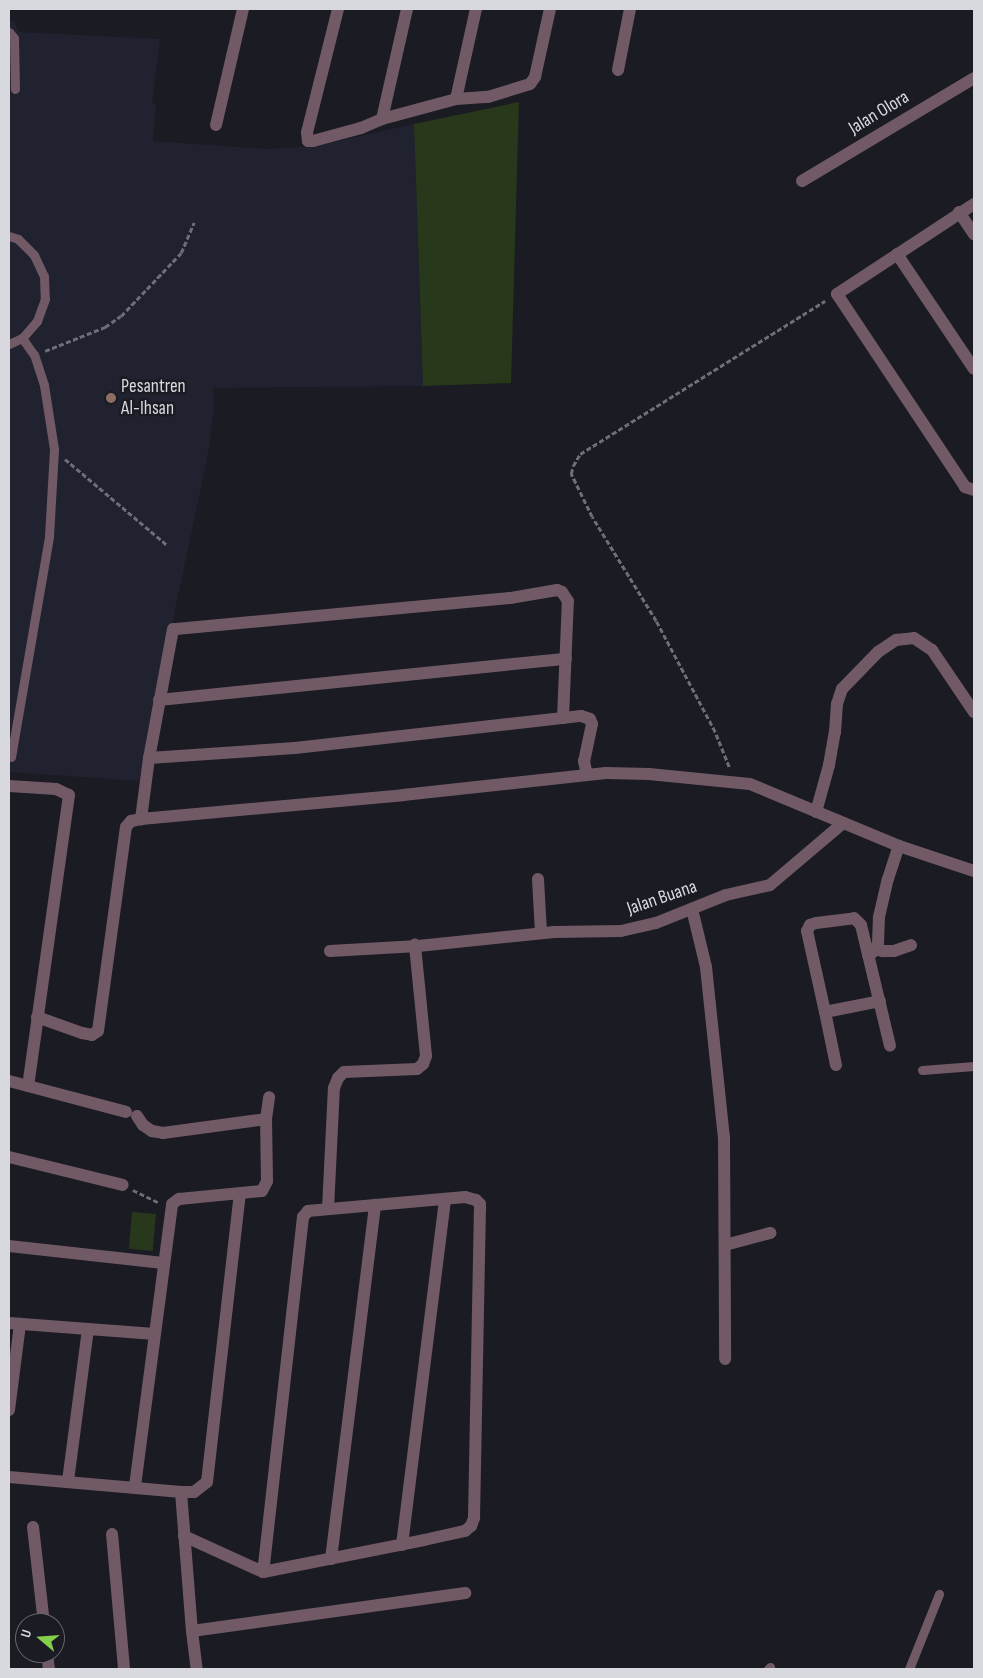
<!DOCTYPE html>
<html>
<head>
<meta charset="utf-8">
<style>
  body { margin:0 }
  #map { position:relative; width:983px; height:1678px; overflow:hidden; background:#1a1b23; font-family:"Sofia Sans Condensed",sans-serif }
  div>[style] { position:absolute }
  .built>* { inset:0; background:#202230 }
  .green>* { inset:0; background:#27381b; transform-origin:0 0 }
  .path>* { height:2.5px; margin-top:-1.25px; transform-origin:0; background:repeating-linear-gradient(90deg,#6d6e76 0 5px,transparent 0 7.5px) }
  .service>* { height:9px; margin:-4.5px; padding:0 4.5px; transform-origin:4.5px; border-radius:4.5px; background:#715a65 }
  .minor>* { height:12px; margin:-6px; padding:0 6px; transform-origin:6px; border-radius:6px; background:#715a65 }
  .dots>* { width:14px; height:14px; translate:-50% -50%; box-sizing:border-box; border:2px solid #1a1b23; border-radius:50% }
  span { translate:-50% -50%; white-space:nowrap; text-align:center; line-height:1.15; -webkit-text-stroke:5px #1a1b23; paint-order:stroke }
  .street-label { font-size:19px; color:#d8d9df }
  .poi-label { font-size:19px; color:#d8d9df }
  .left { translate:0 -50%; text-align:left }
  .frame { position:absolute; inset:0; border:10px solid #d8d9df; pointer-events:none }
  .north { position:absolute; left:15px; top:1613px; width:50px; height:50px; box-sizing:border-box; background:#1a1b23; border:1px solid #66676e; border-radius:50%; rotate:288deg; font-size:14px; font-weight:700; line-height:20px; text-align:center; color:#d8d9df }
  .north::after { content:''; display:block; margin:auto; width:18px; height:22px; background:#85cf4c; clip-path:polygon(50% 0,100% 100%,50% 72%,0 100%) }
</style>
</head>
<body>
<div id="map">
  <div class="built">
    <div style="clip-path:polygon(9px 21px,14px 21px,19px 32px,160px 39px,152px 103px,156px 104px,153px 141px,267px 149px,316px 146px,414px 124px,423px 386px,213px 388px,214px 408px,208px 454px,139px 781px,9px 772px)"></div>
  </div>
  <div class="green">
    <div style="clip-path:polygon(519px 102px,511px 383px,423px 386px,414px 124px)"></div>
    <div style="left:132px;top:1212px;width:24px;height:37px;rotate:5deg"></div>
  </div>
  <div class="path">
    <div style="left:45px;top:351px;width:65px;rotate:-21.8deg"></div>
    <div style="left:105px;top:327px;width:19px;rotate:-35deg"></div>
    <div style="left:121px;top:316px;width:87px;rotate:-46.4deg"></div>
    <div style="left:181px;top:253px;width:33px;rotate:-67deg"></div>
    <div style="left:65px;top:459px;width:133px;rotate:40.1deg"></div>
    <div style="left:729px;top:767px;width:38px;rotate:-112deg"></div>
    <div style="left:715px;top:732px;width:126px;rotate:-118deg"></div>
    <div style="left:656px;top:621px;width:122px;rotate:-121.6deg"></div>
    <div style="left:592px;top:517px;width:48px;rotate:-116deg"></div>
    <div style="left:571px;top:474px;width:8px;rotate:-76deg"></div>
    <div style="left:573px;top:466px;width:14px;rotate:-60deg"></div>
    <div style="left:580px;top:454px;width:289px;rotate:-32deg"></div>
    <div style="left:133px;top:1190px;width:28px;rotate:26deg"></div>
  </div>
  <div class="service">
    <div style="left:9px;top:32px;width:8px;rotate:50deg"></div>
    <div style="left:14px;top:38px;width:51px;rotate:88.9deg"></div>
    <div style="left:9px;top:236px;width:9px;rotate:18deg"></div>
    <div style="left:18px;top:239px;width:23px;rotate:45deg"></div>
    <div style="left:34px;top:255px;width:23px;rotate:65deg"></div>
    <div style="left:44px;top:276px;width:23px;rotate:88deg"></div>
    <div style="left:45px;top:299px;width:23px;rotate:110deg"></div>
    <div style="left:37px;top:321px;width:23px;rotate:131deg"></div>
    <div style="left:22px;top:338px;width:14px;rotate:155deg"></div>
    <div style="left:11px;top:757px;width:224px;rotate:-80.2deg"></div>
    <div style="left:49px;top:536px;width:87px;rotate:-86.7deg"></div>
    <div style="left:54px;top:449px;width:65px;rotate:-98.9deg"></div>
    <div style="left:44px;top:385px;width:32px;rotate:-108deg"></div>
    <div style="left:34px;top:355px;width:21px;rotate:-125deg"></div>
    <div style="left:922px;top:1070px;width:52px;rotate:-4.4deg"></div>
    <div style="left:768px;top:1669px;width:3px;rotate:-45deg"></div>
    <div style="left:909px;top:1669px;width:81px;rotate:-68.2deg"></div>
  </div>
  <div class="minor">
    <div style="left:338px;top:9px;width:127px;rotate:104.1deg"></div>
    <div style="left:307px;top:132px;width:9px;rotate:84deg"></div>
    <div style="left:308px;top:141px;width:5px"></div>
    <div style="left:313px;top:141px;width:50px;rotate:-15.2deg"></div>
    <div style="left:361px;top:128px;width:23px;rotate:-23deg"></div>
    <div style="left:382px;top:119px;width:77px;rotate:-15.1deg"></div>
    <div style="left:456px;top:99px;width:32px;rotate:-4deg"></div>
    <div style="left:488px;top:97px;width:44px;rotate:-17.2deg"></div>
    <div style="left:530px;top:84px;width:9px;rotate:-54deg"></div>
    <div style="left:535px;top:77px;width:70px;rotate:-77.6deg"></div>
    <div style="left:618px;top:70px;width:62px;rotate:-78.9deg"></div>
    <div style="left:456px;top:99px;width:92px;rotate:-77.5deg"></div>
    <div style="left:382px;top:119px;width:113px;rotate:-77.2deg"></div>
    <div style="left:216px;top:125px;width:119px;rotate:-76.9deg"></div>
    <div style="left:802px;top:181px;width:200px;rotate:-30.9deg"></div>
    <div style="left:974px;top:204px;width:164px;rotate:146.7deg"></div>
    <div style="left:837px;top:294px;width:232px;rotate:56.4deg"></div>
    <div style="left:965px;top:487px;width:9px;rotate:18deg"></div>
    <div style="left:959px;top:212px;width:27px;rotate:56deg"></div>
    <div style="left:897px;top:254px;width:138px;rotate:56.2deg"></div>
    <div style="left:159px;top:700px;width:409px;rotate:-5.8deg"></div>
    <div style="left:563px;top:718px;width:117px;rotate:-87.6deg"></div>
    <div style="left:568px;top:601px;width:11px;rotate:-124deg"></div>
    <div style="left:562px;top:592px;width:5px;rotate:-158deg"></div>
    <div style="left:557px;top:590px;width:48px;rotate:170.3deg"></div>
    <div style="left:510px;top:598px;width:338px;rotate:174.7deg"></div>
    <div style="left:173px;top:629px;width:131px;rotate:100.5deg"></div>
    <div style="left:149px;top:758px;width:62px;rotate:97.5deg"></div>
    <div style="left:141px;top:819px;width:263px;rotate:-5.2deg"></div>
    <div style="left:403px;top:795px;width:204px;rotate:-6.2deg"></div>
    <div style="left:606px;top:773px;width:43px;rotate:1.3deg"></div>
    <div style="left:649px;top:774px;width:101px;rotate:5.7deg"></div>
    <div style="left:750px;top:784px;width:161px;rotate:22.6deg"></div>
    <div style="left:899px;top:846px;width:79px;rotate:18.4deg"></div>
    <div style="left:149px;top:758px;width:146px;rotate:-3.9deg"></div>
    <div style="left:295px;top:748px;width:288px;rotate:-6.4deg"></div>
    <div style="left:581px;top:716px;width:9px;rotate:18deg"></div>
    <div style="left:590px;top:719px;width:5px;rotate:68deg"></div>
    <div style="left:592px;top:724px;width:38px;rotate:102deg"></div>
    <div style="left:584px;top:761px;width:14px;rotate:78deg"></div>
    <div style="left:9px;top:786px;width:47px;rotate:3.7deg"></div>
    <div style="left:56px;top:789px;width:14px;rotate:25deg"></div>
    <div style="left:69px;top:795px;width:294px;rotate:98deg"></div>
    <div style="left:816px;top:812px;width:49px;rotate:-74.5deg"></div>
    <div style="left:829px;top:765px;width:34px;rotate:-80deg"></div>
    <div style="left:835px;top:732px;width:28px;rotate:-86deg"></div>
    <div style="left:837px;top:704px;width:16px;rotate:-72deg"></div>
    <div style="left:842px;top:689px;width:52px;rotate:-45.8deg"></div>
    <div style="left:878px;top:652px;width:22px;rotate:-34deg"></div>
    <div style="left:896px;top:640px;width:18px;rotate:-6deg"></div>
    <div style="left:914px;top:638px;width:22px;rotate:34deg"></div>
    <div style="left:932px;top:650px;width:75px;rotate:55.9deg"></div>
    <div style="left:538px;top:879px;width:54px;rotate:86.8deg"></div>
    <div style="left:692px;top:909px;width:60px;rotate:76.4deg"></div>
    <div style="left:706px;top:967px;width:171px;rotate:84deg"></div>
    <div style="left:724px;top:1137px;width:222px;rotate:89.7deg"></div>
    <div style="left:876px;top:948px;width:7px;rotate:27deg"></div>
    <div style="left:882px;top:951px;width:12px"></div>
    <div style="left:894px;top:951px;width:18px;rotate:-19deg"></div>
    <div style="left:330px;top:951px;width:88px;rotate:-3.3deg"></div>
    <div style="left:418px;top:946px;width:137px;rotate:-5.9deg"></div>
    <div style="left:554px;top:932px;width:67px;rotate:-0.9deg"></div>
    <div style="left:621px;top:931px;width:36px;rotate:-13deg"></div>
    <div style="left:656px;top:923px;width:75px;rotate:-21.8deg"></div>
    <div style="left:726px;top:895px;width:45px;rotate:-12.8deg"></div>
    <div style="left:770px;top:885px;width:96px;rotate:-40.3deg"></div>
    <div style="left:868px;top:955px;width:6px;rotate:-31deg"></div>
    <div style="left:873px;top:952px;width:9px;rotate:-58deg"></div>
    <div style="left:878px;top:944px;width:27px;rotate:-88deg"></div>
    <div style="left:879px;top:917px;width:39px;rotate:-77deg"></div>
    <div style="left:888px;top:879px;width:35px;rotate:-72deg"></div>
    <div style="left:825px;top:1012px;width:83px;rotate:-102.5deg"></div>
    <div style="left:807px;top:931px;width:7px;rotate:-63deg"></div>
    <div style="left:810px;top:925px;width:6px;rotate:-18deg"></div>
    <div style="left:816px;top:923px;width:38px;rotate:-7deg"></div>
    <div style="left:854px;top:918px;width:10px;rotate:45deg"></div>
    <div style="left:861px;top:925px;width:124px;rotate:76.5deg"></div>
    <div style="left:37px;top:1017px;width:48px;rotate:19.6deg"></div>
    <div style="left:82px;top:1033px;width:10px;rotate:11deg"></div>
    <div style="left:92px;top:1035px;width:7px;rotate:-34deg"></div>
    <div style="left:98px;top:1031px;width:206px;rotate:-82.2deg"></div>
    <div style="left:126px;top:827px;width:8px;rotate:-50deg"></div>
    <div style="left:131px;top:821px;width:10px;rotate:-11deg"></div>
    <div style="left:836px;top:1065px;width:54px;rotate:-101.7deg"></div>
    <div style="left:825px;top:1012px;width:56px;rotate:-11.3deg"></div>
    <div style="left:9px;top:1081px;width:121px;rotate:14.8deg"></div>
    <div style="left:137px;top:1116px;width:11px;rotate:56deg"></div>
    <div style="left:143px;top:1125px;width:11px;rotate:34deg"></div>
    <div style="left:152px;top:1131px;width:11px;rotate:10deg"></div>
    <div style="left:163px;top:1133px;width:104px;rotate:-7.7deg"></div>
    <div style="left:9px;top:1157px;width:117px;rotate:13.8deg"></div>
    <div style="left:328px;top:1209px;width:121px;rotate:-87.2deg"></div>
    <div style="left:334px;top:1088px;width:11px;rotate:-68deg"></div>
    <div style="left:338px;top:1078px;width:8px;rotate:-45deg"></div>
    <div style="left:344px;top:1072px;width:73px;rotate:-2.4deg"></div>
    <div style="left:417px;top:1069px;width:8px;rotate:-40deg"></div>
    <div style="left:423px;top:1064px;width:9px;rotate:-69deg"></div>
    <div style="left:426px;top:1056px;width:112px;rotate:-95.7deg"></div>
    <div style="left:725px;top:1245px;width:47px;rotate:-14.9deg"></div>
    <div style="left:9px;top:1246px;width:155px;rotate:6.3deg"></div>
    <div style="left:9px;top:1323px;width:146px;rotate:4.3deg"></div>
    <div style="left:9px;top:1410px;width:87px;rotate:-82.7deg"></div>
    <div style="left:9px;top:1477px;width:173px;rotate:5deg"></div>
    <div style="left:181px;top:1492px;width:13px"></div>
    <div style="left:194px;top:1492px;width:16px;rotate:-38deg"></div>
    <div style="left:207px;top:1482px;width:290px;rotate:-83.5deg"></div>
    <div style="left:68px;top:1481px;width:152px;rotate:-82.5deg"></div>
    <div style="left:135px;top:1486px;width:284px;rotate:-82.5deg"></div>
    <div style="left:172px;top:1204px;width:9px;rotate:-36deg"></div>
    <div style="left:179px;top:1199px;width:83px;rotate:-5.5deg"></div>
    <div style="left:262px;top:1191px;width:11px;rotate:-63deg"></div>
    <div style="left:267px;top:1181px;width:62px;rotate:-90.9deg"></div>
    <div style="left:266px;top:1119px;width:22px;rotate:-82deg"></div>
    <div style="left:181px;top:1492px;width:139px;rotate:85.5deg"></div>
    <div style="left:192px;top:1631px;width:38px;rotate:83deg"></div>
    <div style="left:33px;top:1527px;width:97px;rotate:83.5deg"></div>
    <div style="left:112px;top:1534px;width:136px;rotate:84.9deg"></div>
    <div style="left:184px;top:1536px;width:87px;rotate:24.5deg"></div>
    <div style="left:263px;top:1572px;width:164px;rotate:-11.2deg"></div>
    <div style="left:424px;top:1540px;width:42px;rotate:-12.4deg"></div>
    <div style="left:465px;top:1531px;width:8px;rotate:-40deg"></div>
    <div style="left:471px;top:1526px;width:9px;rotate:-69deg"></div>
    <div style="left:474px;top:1518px;width:308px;rotate:-88.9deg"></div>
    <div style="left:480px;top:1210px;width:6px;rotate:-90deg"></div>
    <div style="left:480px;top:1204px;width:6px;rotate:-135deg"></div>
    <div style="left:476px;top:1200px;width:11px;rotate:-165deg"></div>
    <div style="left:465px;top:1197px;width:158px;rotate:174.9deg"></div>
    <div style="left:308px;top:1211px;width:8px;rotate:130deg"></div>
    <div style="left:303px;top:1217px;width:357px;rotate:96.4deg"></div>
    <div style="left:402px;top:1545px;width:349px;rotate:-82.9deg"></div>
    <div style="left:331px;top:1559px;width:357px;rotate:-82.9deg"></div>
    <div style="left:192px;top:1631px;width:276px;rotate:-7.9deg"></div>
    <div style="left:47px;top:1653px;width:16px;rotate:83deg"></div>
  </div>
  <div class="dots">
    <div style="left:111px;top:398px;background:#8d6e63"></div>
  </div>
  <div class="street-label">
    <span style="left:879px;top:113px;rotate:-31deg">Jalan Olora</span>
    <span style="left:662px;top:898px;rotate:-19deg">Jalan Buana</span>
  </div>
  <div class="poi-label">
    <span class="left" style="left:121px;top:398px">Pesantren<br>Al-Ihsan</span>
  </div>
  <div class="frame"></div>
  <div class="north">U</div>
</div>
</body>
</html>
